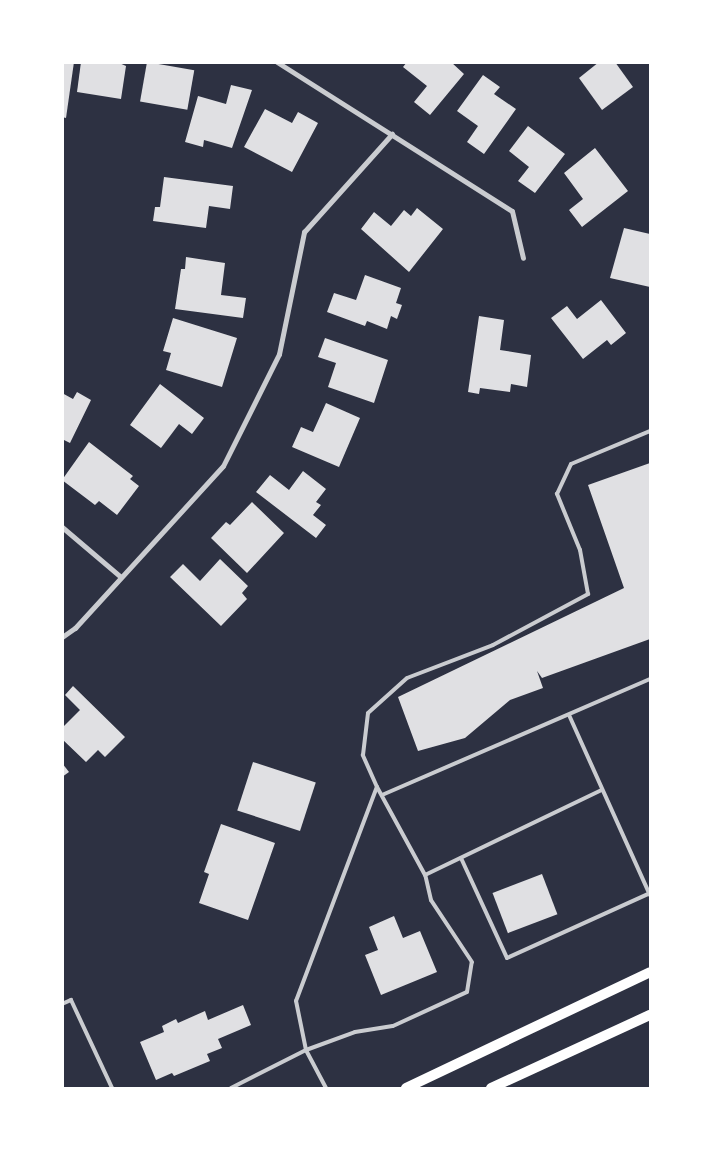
<!DOCTYPE html>
<html>
<head>
<meta charset="utf-8">
<style>
  body { margin:0 }
  #map { position:relative; width:713px; height:1151px; overflow:hidden; background:#2d3142; font-family:"Exo 2",sans-serif }
  div>[style] { position:absolute }
  .building>* { inset:0; background:#e0e0e3; transform-origin:0 0 }
  .service>* { height:4px; margin:-2px; padding:0 2px; transform-origin:2px; border-radius:2px; background:#caccd0 }
  .minor>* { height:5px; margin:-2.5px; padding:0 2.5px; transform-origin:2.5px; border-radius:2.5px; background:#caccd0 }
  .secondary>* { height:10px; margin:-5px; padding:0 5px; transform-origin:5px; border-radius:5px; background:#fff }
  span { translate:-50% -50%; white-space:nowrap; text-align:center; line-height:1.15; -webkit-text-stroke:5px #fff; paint-order:stroke }
  .frame { position:absolute; inset:0; border:64px solid #fff; pointer-events:none }
</style>
</head>
<body>
<div id="map">
  <div class="building">
    <div style="clip-path:polygon(62px 62px,74px 62px,66px 118px,62px 117px)"></div>
    <div style="clip-path:polygon(81px 62px,117px 62px,126px 66px,121px 99px,77px 92px)"></div>
    <div style="left:147px;top:62px;width:48px;height:40px;rotate:10deg"></div>
    <div style="clip-path:polygon(407px 62px,451px 62px,464px 74px,430px 115px,414px 102px,427px 86px,403px 67px)"></div>
    <div style="clip-path:polygon(599px 62px,615px 62px,633px 87px,602px 110px,579px 78px)"></div>
    <div style="clip-path:polygon(483px 75px,500px 87px,494px 94px,516px 109px,484px 154px,467px 142px,478px 126px,457px 111px)"></div>
    <div style="clip-path:polygon(231px 85px,252px 90px,232px 148px,204px 140px,203px 147px,185px 142px,198px 96px,226px 104px)"></div>
    <div style="clip-path:polygon(265px 109px,292px 123px,298px 112px,318px 123px,292px 172px,244px 147px)"></div>
    <div style="clip-path:polygon(528px 126px,565px 154px,535px 193px,518px 181px,529px 167px,509px 151px)"></div>
    <div style="clip-path:polygon(595px 148px,628px 191px,582px 227px,569px 210px,583px 199px,564px 173px)"></div>
    <div style="clip-path:polygon(164px 177px,233px 186px,230px 209px,209px 206px,206px 228px,153px 221px,155px 207px,160px 207px)"></div>
    <div style="clip-path:polygon(417px 208px,443px 229px,409px 272px,361px 229px,374px 212px,391px 226px,404px 210px,411px 216px)"></div>
    <div style="clip-path:polygon(624px 228px,650px 234px,650px 287px,610px 278px)"></div>
    <div style="clip-path:polygon(186px 257px,225px 263px,221px 295px,246px 298px,243px 318px,175px 309px,181px 269px,185px 269px)"></div>
    <div style="clip-path:polygon(365px 275px,401px 288px,396px 303px,402px 305px,397px 319px,391px 316px,387px 329px,367px 321px,365px 326px,327px 312px,334px 293px,356px 300px)"></div>
    <div style="clip-path:polygon(601px 300px,626px 333px,611px 345px,607px 340px,583px 359px,551px 318px,567px 306px,577px 319px)"></div>
    <div style="clip-path:polygon(479px 316px,504px 320px,500px 350px,531px 355px,527px 387px,511px 384px,510px 392px,480px 388px,479px 394px,468px 392px)"></div>
    <div style="clip-path:polygon(173px 318px,237px 338px,222px 387px,166px 370px,171px 353px,163px 351px)"></div>
    <div style="clip-path:polygon(325px 338px,388px 360px,374px 403px,328px 387px,336px 363px,318px 357px)"></div>
    <div style="clip-path:polygon(160px 384px,204px 418px,192px 434px,179px 424px,161px 448px,130px 425px)"></div>
    <div style="clip-path:polygon(77px 392px,91px 400px,70px 443px,62px 439px,62px 393px,73px 399px)"></div>
    <div style="clip-path:polygon(326px 403px,360px 418px,339px 467px,292px 447px,301px 427px,313px 432px)"></div>
    <div style="clip-path:polygon(89px 442px,133px 476px,130px 479px,139px 486px,117px 515px,99px 501px,95px 505px,62px 480px)"></div>
    <div style="clip-path:polygon(650px 463px,650px 639px,542px 678px,537px 671px,543px 688px,510px 700px,465px 738px,418px 751px,398px 697px,624px 588px,588px 485px)"></div>
    <div style="clip-path:polygon(303px 471px,326px 489px,316px 502px,321px 505px,313px 515px,326px 525px,316px 538px,256px 492px,270px 475px,289px 490px)"></div>
    <div style="clip-path:polygon(252px 502px,284px 533px,247px 573px,211px 538px,226px 522px,230px 525px)"></div>
    <div style="clip-path:polygon(220px 559px,248px 586px,242px 593px,247px 599px,221px 626px,170px 577px,183px 564px,200px 581px)"></div>
    <div style="clip-path:polygon(73px 686px,125px 737px,105px 757px,98px 750px,86px 762px,62px 739px,62px 728px,80px 710px,65px 695px)"></div>
    <div style="left:253px;top:762px;width:66px;height:51px;rotate:18deg"></div>
    <div style="clip-path:polygon(62px 763px,69px 772px,62px 777px)"></div>
    <div style="clip-path:polygon(221px 824px,275px 843px,248px 920px,199px 903px,209px 874px,204px 872px)"></div>
    <div style="left:542px;top:874px;width:43px;height:53px;rotate:69deg"></div>
    <div style="clip-path:polygon(394px 916px,403px 938px,420px 931px,437px 972px,381px 995px,365px 955px,378px 950px,369px 927px)"></div>
    <div style="clip-path:polygon(243px 1005px,251px 1025px,218px 1039px,222px 1048px,207px 1054px,210px 1061px,174px 1076px,172px 1073px,156px 1080px,140px 1042px,164px 1032px,162px 1026px,176px 1019px,178px 1023px,205px 1011px,208px 1020px)"></div>
  </div>
  <div class="service">
    <div style="left:569px;top:715px;width:197px;rotate:65.8deg"></div>
    <div style="left:377px;top:787px;width:100px;rotate:61.4deg"></div>
    <div style="left:382px;top:795px;width:292px;rotate:-23.4deg"></div>
    <div style="left:461px;top:858px;width:110px;rotate:65.3deg"></div>
    <div style="left:507px;top:958px;width:157px;rotate:-24.4deg"></div>
    <div style="left:62px;top:1004px;width:10px;rotate:-24deg"></div>
    <div style="left:71px;top:1000px;width:97px;rotate:65deg"></div>
    <div style="left:231px;top:1088px;width:84px;rotate:-26.9deg"></div>
    <div style="left:306px;top:1050px;width:52px;rotate:-20.2deg"></div>
    <div style="left:355px;top:1032px;width:38px;rotate:-9deg"></div>
    <div style="left:393px;top:1026px;width:81px;rotate:-24.7deg"></div>
    <div style="left:467px;top:992px;width:30px;rotate:-81deg"></div>
    <div style="left:472px;top:962px;width:74px;rotate:-123.5deg"></div>
    <div style="left:431px;top:900px;width:26px;rotate:-103deg"></div>
    <div style="left:425px;top:875px;width:196px;rotate:-25.7deg"></div>
    <div style="left:326px;top:1088px;width:43px;rotate:-117.8deg"></div>
    <div style="left:306px;top:1050px;width:50px;rotate:-101.5deg"></div>
    <div style="left:296px;top:1001px;width:229px;rotate:-69.3deg"></div>
    <div style="left:377px;top:787px;width:35px;rotate:-114deg"></div>
    <div style="left:363px;top:755px;width:42px;rotate:-83.2deg"></div>
    <div style="left:368px;top:713px;width:52px;rotate:-41.9deg"></div>
    <div style="left:407px;top:678px;width:92px;rotate:-21deg"></div>
    <div style="left:493px;top:645px;width:108px;rotate:-28.2deg"></div>
    <div style="left:588px;top:594px;width:45px;rotate:-100.3deg"></div>
    <div style="left:580px;top:550px;width:61px;rotate:-112.3deg"></div>
    <div style="left:557px;top:494px;width:33px;rotate:-65deg"></div>
    <div style="left:571px;top:464px;width:86px;rotate:-22.7deg"></div>
  </div>
  <div class="minor">
    <div style="left:277px;top:62px;width:278px;rotate:32.4deg"></div>
    <div style="left:512px;top:211px;width:48px;rotate:76.8deg"></div>
    <div style="left:62px;top:527px;width:77px;rotate:40.3deg"></div>
    <div style="left:62px;top:637px;width:16px;rotate:-35deg"></div>
    <div style="left:75px;top:628px;width:219px;rotate:-47.6deg"></div>
    <div style="left:223px;top:466px;width:125px;rotate:-63.4deg"></div>
    <div style="left:279px;top:354px;width:125px;rotate:-78.4deg"></div>
    <div style="left:304px;top:232px;width:132px;rotate:-48.1deg"></div>
  </div>
  <div class="secondary">
    <div style="left:406px;top:1088px;width:270px;rotate:-25.4deg"></div>
    <div style="left:491px;top:1088px;width:175px;rotate:-24.7deg"></div>
  </div>
  <div class="frame"></div>
</div>
</body>
</html>
